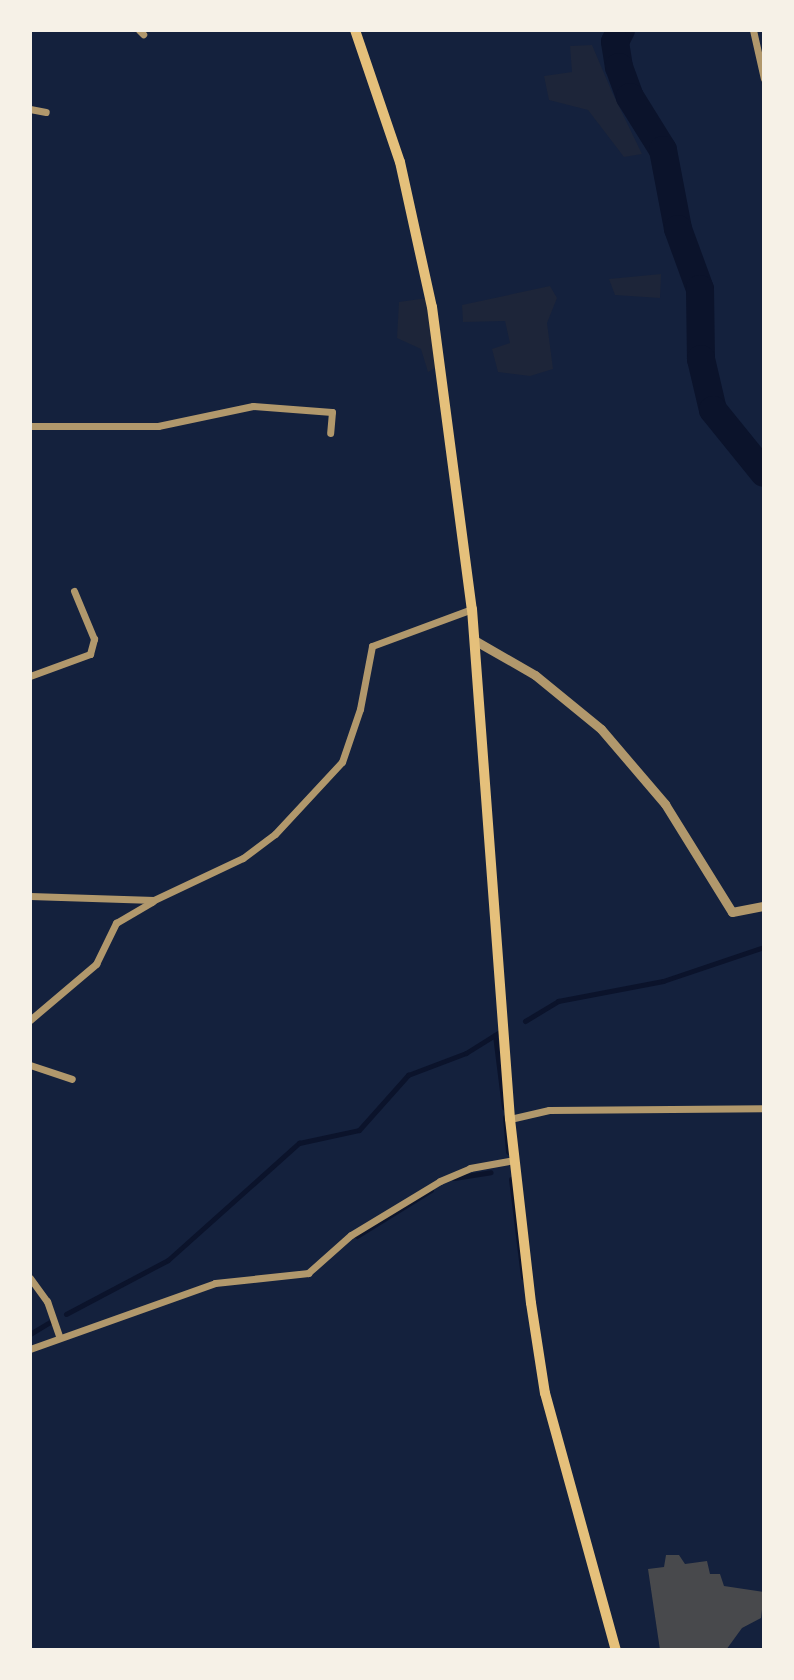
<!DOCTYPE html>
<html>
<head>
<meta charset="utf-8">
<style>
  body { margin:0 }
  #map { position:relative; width:794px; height:1680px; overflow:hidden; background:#14213d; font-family:Manrope,sans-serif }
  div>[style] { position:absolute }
  .green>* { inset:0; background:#1d2539 }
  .stream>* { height:5px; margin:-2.5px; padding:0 2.5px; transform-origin:2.5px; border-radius:2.5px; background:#0b132b }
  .river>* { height:28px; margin:-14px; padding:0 14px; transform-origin:14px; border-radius:14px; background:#0b132b }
  .building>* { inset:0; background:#48494c }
  .minor>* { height:7px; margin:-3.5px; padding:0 3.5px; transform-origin:3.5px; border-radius:3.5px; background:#b1986c }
  .tertiary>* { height:9px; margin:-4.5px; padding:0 4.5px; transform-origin:4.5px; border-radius:4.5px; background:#b1986c }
  .secondary>* { height:10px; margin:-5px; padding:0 5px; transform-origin:5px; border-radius:5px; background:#e5c07b }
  span { translate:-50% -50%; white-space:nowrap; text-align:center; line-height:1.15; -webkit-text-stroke:8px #f6f1e7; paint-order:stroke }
  .frame { position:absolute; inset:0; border:32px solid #f6f1e7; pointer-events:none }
</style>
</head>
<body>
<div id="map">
  <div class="green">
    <div style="clip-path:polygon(592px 45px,612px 92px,642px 154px,624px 157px,588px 110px,549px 100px,544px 76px,572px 72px,570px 46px)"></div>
    <div style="clip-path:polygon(661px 274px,660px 298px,615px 295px,609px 279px)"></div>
    <div style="clip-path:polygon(550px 286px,557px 298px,547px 323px,553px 369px,530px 376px,498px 372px,492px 349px,510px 343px,505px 321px,463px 322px,462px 305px)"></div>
    <div style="clip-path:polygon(427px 298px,437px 367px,428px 372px,421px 349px,397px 338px,399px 302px)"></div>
  </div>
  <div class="stream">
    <div style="left:525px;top:1021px;width:39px;rotate:-31deg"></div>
    <div style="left:558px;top:1001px;width:107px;rotate:-10.8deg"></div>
    <div style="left:663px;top:981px;width:107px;rotate:-18.6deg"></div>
    <div style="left:495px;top:1035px;width:73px;rotate:82.9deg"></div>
    <div style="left:505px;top:1117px;width:35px;rotate:85deg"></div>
    <div style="left:454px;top:1178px;width:37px;rotate:-9deg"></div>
    <div style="left:511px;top:1179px;width:99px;rotate:83deg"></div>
    <div style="left:357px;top:1236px;width:87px;rotate:-31.9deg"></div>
    <div style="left:66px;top:1314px;width:115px;rotate:-27.9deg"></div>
    <div style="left:168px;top:1260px;width:176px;rotate:-41.8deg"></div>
    <div style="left:299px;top:1143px;width:61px;rotate:-12.2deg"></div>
    <div style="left:359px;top:1130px;width:74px;rotate:-48.3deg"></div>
    <div style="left:408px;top:1075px;width:62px;rotate:-20.8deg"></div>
    <div style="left:466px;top:1053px;width:38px;rotate:-32deg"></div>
    <div style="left:30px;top:1334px;width:23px;rotate:-31deg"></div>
  </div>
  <div class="river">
    <div style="left:621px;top:30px;width:13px;rotate:117deg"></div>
    <div style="left:615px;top:42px;width:25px;rotate:81deg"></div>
    <div style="left:619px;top:67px;width:32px;rotate:70deg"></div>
    <div style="left:630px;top:97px;width:62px;rotate:58.1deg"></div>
    <div style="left:663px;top:150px;width:80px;rotate:79.2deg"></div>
    <div style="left:678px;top:229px;width:64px;rotate:69.9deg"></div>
    <div style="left:700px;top:289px;width:70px;rotate:89.2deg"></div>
    <div style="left:701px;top:359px;width:52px;rotate:76.8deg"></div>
    <div style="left:713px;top:410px;width:81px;rotate:51deg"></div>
  </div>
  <div class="building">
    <div style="clip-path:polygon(666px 1555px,679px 1555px,685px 1564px,707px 1561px,710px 1574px,720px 1574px,724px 1586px,764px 1592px,761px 1618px,742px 1628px,726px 1650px,660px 1650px,648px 1569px,664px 1567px)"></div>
  </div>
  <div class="minor">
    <div style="left:139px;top:30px;width:6px;rotate:45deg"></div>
    <div style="left:753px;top:30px;width:50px;rotate:77.3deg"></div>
    <div style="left:30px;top:109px;width:16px;rotate:11deg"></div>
    <div style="left:30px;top:426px;width:128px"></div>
    <div style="left:158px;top:426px;width:97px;rotate:-11.9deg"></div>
    <div style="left:253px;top:406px;width:79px;rotate:4.3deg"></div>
    <div style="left:332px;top:412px;width:21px;rotate:95deg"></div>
    <div style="left:30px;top:676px;width:64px;rotate:-20.1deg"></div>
    <div style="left:90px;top:654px;width:16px;rotate:-75deg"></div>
    <div style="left:94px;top:639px;width:52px;rotate:-112.6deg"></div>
    <div style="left:30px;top:896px;width:124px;rotate:1.8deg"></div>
    <div style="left:154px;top:900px;width:98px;rotate:-25.3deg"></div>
    <div style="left:243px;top:858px;width:40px;rotate:-37deg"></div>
    <div style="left:275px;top:834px;width:98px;rotate:-47.1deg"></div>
    <div style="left:342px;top:762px;width:56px;rotate:-71.2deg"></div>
    <div style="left:360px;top:709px;width:64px;rotate:-79.2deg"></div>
    <div style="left:372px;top:646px;width:107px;rotate:-20.3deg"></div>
    <div style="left:30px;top:1020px;width:87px;rotate:-40.3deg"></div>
    <div style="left:96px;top:964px;width:46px;rotate:-64deg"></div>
    <div style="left:116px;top:923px;width:42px;rotate:-30.3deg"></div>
    <div style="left:30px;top:1065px;width:44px;rotate:18.4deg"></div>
    <div style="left:510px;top:1119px;width:40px;rotate:-13deg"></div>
    <div style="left:549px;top:1110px;width:215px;rotate:-0.5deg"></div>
    <div style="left:30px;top:1278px;width:29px;rotate:54deg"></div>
    <div style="left:47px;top:1301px;width:37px;rotate:71deg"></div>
    <div style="left:30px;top:1349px;width:196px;rotate:-19.6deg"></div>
    <div style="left:215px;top:1283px;width:94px;rotate:-6.1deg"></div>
    <div style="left:308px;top:1273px;width:57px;rotate:-41.5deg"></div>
    <div style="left:351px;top:1235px;width:104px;rotate:-31.2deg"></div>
    <div style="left:440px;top:1181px;width:33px;rotate:-23deg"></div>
    <div style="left:470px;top:1168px;width:45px;rotate:-10.3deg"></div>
  </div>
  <div class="tertiary">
    <div style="left:474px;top:640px;width:70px;rotate:29.8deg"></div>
    <div style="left:535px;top:675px;width:85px;rotate:39.3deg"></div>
    <div style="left:601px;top:729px;width:99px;rotate:49.5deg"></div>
    <div style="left:665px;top:804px;width:127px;rotate:58.2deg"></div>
    <div style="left:732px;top:912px;width:33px;rotate:-11deg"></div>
  </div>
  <div class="secondary">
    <div style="left:355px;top:30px;width:139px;rotate:71.2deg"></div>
    <div style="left:400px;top:162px;width:148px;rotate:77.6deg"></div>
    <div style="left:432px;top:307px;width:305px;rotate:82.5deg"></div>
    <div style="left:472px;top:609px;width:511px;rotate:85.74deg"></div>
    <div style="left:510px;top:1119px;width:185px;rotate:83.5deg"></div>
    <div style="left:531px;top:1303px;width:91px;rotate:81.2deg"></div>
    <div style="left:545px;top:1393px;width:267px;rotate:74.6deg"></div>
  </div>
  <div class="frame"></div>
</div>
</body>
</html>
